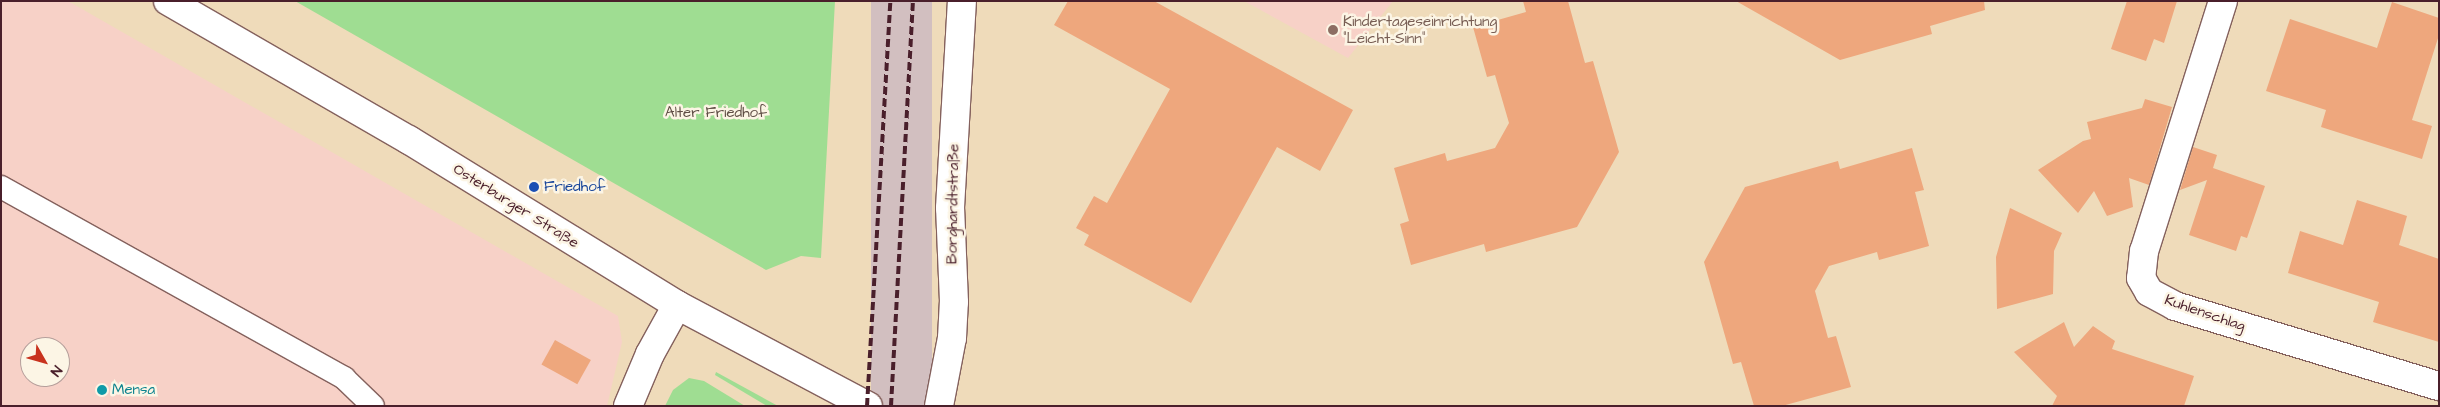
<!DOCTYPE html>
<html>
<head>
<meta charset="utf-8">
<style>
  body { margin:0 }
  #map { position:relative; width:2440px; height:407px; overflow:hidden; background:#efdbba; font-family:"Architects Daughter",sans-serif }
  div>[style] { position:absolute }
  .built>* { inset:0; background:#f7d1c7 }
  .industrial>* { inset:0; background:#d2bfc0; transform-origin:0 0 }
  .green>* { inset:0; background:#9fdd92 }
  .building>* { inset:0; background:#eea77d; transform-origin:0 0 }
  .roads { filter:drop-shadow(1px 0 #84615d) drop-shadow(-1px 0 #84615d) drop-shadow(0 1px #84615d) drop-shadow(0 -1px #84615d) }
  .service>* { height:22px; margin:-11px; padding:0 11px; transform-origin:11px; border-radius:11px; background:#fff }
  .minor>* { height:28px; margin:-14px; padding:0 14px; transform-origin:14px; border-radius:14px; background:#fff }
  .tertiary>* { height:28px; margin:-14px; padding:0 14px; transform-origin:14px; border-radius:14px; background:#fff }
  .rail>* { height:4px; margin-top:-2px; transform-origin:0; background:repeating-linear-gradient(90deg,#4a1f2b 0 8px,transparent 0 12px) }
  .dots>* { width:14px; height:14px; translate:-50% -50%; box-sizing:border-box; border:2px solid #fcf5e5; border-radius:50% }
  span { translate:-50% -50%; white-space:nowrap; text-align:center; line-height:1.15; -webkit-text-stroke:5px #fcf5e5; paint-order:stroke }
  .education-label { font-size:15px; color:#785e54 }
  .left { translate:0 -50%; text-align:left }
  .park-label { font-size:15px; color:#5f4e45 }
  .transit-label { font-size:15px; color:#164399 }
  .street-label { font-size:15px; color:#4a1f2b }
  .culture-label { font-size:15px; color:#0d838f }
  .frame { position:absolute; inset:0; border:2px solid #4a1f2b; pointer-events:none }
  .north { position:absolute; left:20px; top:337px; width:50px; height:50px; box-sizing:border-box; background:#fcf5e5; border:1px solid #b59f9b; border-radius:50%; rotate:128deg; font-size:14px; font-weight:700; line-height:20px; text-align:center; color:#4a1f2b }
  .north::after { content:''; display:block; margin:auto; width:18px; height:22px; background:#c8321e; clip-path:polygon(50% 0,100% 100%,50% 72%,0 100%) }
</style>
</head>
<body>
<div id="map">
  <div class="built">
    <div style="clip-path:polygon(evenodd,1px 1px,68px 1px,618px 316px,622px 342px,607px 406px,1px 406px,1px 1px,30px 347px,60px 347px,60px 377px,30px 377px,30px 347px)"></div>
    <div style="clip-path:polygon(1244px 1px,1393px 1px,1348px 58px)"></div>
  </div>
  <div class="industrial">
    <div style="left:871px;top:1px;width:61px;height:406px"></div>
  </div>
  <div class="green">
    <div style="clip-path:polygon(295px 1px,835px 1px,821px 258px,801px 256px,766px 270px)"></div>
    <div style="clip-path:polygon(716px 372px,778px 406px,767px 406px,715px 375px)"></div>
    <div style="clip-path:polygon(689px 378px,704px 381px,745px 406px,665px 406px,673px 390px)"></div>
  </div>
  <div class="building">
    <div style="clip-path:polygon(1068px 1px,1154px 1px,1353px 110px,1320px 171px,1277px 147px,1191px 303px,1084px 245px,1089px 235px,1076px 228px,1094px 196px,1107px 203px,1170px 89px,1054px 25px)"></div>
    <div style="clip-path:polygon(1523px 1px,1568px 1px,1585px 63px,1593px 61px,1619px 152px,1577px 227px,1486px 252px,1484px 244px,1411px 265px,1400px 224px,1409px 221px,1394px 168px,1445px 153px,1447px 161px,1495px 148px,1509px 123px,1495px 75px,1487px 77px,1473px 27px,1526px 12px)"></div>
    <div style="clip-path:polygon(1736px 1px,1984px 1px,1985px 10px,1930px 26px,1932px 34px,1840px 60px)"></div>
    <div style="clip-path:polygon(2127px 1px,2177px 1px,2164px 43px,2154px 39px,2146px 61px,2111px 49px)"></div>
    <div style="clip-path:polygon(2392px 2px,2439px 18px,2439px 35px,2412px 120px,2432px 126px,2422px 159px,2321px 127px,2326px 110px,2266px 91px,2290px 19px,2377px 48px)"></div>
    <div style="clip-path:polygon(2145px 99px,2172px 107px,2149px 185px,2129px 178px,2133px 207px,2107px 216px,2094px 191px,2078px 213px,2038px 170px,2083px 141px,2091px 139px,2087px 122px,2142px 108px)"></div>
    <div style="clip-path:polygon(2193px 147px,2217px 155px,2213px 168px,2265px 186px,2247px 238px,2241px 236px,2236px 251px,2189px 235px,2207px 180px,2180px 190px)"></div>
    <div style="clip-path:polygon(1912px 148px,1924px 190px,1915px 192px,1929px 246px,1879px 260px,1877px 252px,1829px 266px,1815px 291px,1828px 338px,1836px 336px,1851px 387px,1782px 406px,1754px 406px,1741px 362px,1733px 364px,1704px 262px,1745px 187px,1838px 161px,1840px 169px)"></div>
    <div style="clip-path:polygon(2357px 200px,2407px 216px,2399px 245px,2439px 259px,2439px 342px,2373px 322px,2379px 302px,2288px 273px,2300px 231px,2343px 245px)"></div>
    <div style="clip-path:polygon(2010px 208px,2062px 233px,2054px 251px,2053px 294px,1997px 309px,1996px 257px)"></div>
    <div style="clip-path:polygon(2064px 322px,2074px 347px,2093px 326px,2115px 341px,2112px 349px,2194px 376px,2184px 406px,2052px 406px,2057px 396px,2014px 352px)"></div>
    <div style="left:555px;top:340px;width:41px;height:28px;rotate:29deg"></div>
  </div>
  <div class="roads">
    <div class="service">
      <div style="left:1px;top:187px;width:393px;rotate:29.1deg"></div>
      <div style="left:344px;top:378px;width:40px;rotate:44deg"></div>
    </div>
    <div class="minor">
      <div style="left:2223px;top:1px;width:262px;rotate:107.5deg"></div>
      <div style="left:2144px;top:251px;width:27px;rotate:96deg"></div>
      <div style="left:2141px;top:278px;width:16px;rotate:60deg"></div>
      <div style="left:2149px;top:292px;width:30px;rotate:28deg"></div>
      <div style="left:2175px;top:306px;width:276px;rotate:16.9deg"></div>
      <div style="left:628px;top:406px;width:56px;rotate:-67.1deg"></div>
      <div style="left:650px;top:354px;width:56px;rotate:-61.1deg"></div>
      <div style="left:939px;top:406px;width:69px;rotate:-79.2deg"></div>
      <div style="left:952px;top:338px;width:36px;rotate:-87deg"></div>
      <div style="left:954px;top:302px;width:94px;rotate:-92.4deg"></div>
      <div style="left:950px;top:208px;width:207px;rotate:-86.7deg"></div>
    </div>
    <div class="tertiary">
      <div style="left:168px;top:1px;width:278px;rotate:30deg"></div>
      <div style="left:409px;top:140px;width:315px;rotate:31.6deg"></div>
      <div style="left:677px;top:305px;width:216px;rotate:27.9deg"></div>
    </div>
  </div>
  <div class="rail">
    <div style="left:867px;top:406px;width:406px;rotate:-86.7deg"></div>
    <div style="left:891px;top:406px;width:406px;rotate:-86.9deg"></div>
  </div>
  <div class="dots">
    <div style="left:1333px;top:30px;background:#8d6e63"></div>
    <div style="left:534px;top:187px;background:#1a4fb4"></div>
    <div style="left:102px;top:390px;background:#0f9aa8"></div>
  </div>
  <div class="education-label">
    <span class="left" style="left:1343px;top:30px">Kindertageseinrichtung<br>"Leicht-Sinn"</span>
  </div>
  <div class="park-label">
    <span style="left:716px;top:113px">Alter Friedhof</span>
  </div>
  <div class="transit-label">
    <span class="left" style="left:544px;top:187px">Friedhof</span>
  </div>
  <div class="street-label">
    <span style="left:953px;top:204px;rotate:-89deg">Borghardtstraße</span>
    <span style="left:516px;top:206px;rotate:32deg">Osterburger Straße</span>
    <span style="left:2205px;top:313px;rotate:19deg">Kuhlenschlag</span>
  </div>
  <div class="culture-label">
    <span class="left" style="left:112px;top:390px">Mensa</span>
  </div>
  <div class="frame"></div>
  <div class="north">N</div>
</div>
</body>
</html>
